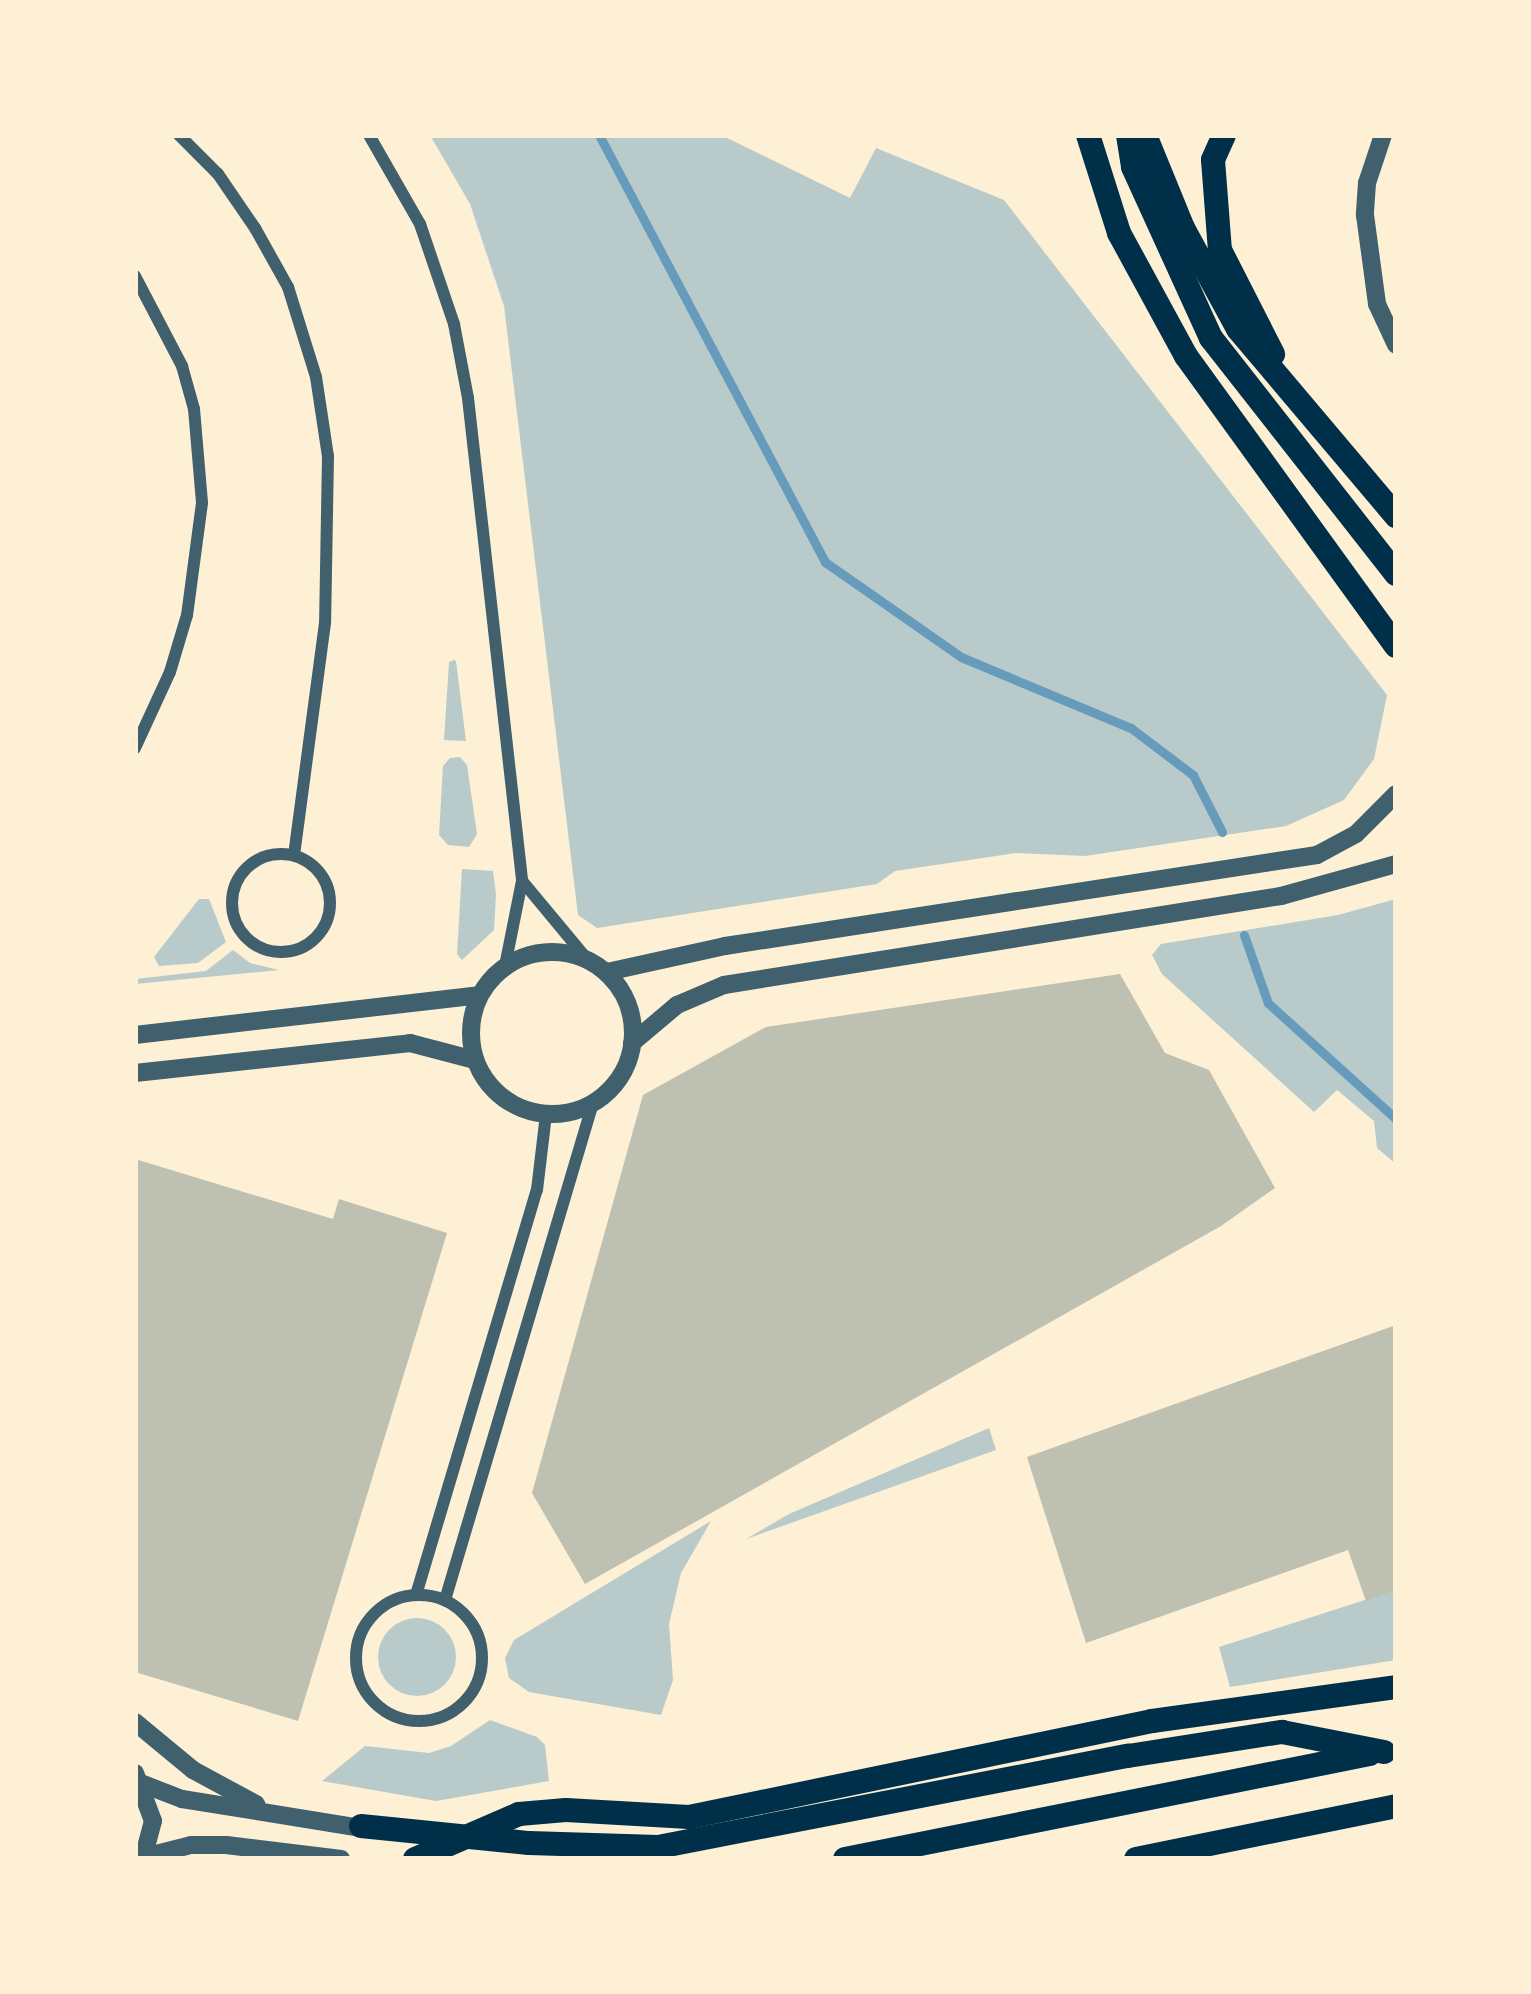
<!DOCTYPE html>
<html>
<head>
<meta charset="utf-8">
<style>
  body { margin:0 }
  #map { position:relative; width:1531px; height:1994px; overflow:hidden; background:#fdf0d5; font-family:"Source Sans 3",sans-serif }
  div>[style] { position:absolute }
  .green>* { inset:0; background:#b9caca }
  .round { border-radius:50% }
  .stream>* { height:9px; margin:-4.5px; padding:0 4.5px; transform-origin:4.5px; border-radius:4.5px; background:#669bbc }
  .building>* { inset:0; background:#bec0b2 }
  .minor>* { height:12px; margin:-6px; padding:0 6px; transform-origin:6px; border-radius:6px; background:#3f606c }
  .minor>.ring { margin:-6px; padding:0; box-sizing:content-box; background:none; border:12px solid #3f606c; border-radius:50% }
  .tertiary>* { height:18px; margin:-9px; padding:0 9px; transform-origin:9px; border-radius:9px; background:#3f606c }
  .tertiary>.ring { margin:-9px; padding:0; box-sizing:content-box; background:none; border:18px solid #3f606c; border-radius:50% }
  .trunk>* { height:24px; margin:-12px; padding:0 12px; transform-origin:12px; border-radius:12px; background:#003049 }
  span { translate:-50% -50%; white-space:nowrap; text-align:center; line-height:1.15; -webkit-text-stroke:9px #fdf0d5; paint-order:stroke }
  .frame { position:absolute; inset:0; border:138px solid #fdf0d5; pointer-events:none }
</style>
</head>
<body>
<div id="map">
  <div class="green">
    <div style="clip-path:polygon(430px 135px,721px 135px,850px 198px,876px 148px,1004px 200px,1387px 695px,1374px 759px,1344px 800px,1286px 826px,1085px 856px,1016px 853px,895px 871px,877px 884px,597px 928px,578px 915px,504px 306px,470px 204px)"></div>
    <div style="clip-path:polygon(454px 660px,456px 661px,466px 741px,444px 740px,449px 662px)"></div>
    <div style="clip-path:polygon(460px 757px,467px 765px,477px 834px,469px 847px,448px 845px,439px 835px,443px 766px,450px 758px)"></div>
    <div style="clip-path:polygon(462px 869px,493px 871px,496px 894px,494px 930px,462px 960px,457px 954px)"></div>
    <div style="clip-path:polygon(199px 899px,209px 899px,226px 942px,198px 963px,159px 966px,154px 957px)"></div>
    <div style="clip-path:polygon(1396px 899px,1396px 1164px,1377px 1148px,1374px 1121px,1337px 1090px,1314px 1112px,1162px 974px,1152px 955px,1161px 944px,1338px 915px)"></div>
    <div style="clip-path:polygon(233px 950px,250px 963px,279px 970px,135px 984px,135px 979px,206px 971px)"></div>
    <div style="clip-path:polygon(989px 1428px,996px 1450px,746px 1539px,789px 1514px)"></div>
    <div style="clip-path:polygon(711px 1521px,681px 1573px,669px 1624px,673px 1680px,661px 1715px,529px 1692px,509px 1678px,505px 1658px,514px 1640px)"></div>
    <div style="clip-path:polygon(1396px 1590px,1396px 1660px,1230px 1687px,1219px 1647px)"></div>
    <div class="round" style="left:378px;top:1618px;width:78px;height:78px"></div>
    <div style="clip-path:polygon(490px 1720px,537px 1737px,545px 1745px,549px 1781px,436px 1801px,322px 1781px,365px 1746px,429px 1753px,451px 1746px)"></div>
  </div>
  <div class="stream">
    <div style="left:599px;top:135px;width:483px;rotate:62.1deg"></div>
    <div style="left:825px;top:562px;width:166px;rotate:34.9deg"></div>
    <div style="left:961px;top:657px;width:184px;rotate:22.7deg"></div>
    <div style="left:1131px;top:728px;width:78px;rotate:37.2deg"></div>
    <div style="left:1193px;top:775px;width:64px;rotate:63deg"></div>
    <div style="left:1244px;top:935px;width:72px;rotate:70.6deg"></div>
    <div style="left:1268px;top:1003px;width:173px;rotate:42.2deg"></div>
  </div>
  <div class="building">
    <div style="clip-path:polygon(1120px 974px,1165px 1053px,1209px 1070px,1275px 1188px,1221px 1226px,585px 1584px,532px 1493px,643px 1095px,766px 1027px)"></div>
    <div style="clip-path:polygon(135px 1159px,333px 1219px,339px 1199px,447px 1233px,298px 1721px,135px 1672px)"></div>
    <div style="clip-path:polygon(1396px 1325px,1396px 1590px,1366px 1601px,1348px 1550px,1086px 1643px,1027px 1457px)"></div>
  </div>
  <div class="minor">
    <div style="left:179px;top:135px;width:55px;rotate:45deg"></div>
    <div style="left:218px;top:174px;width:65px;rotate:55.6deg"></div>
    <div style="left:255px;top:228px;width:68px;rotate:60.8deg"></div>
    <div style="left:288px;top:287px;width:94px;rotate:72.7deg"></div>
    <div style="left:316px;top:377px;width:80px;rotate:81.4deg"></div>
    <div style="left:328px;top:456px;width:167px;rotate:91deg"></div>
    <div style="left:325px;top:623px;width:234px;rotate:97.6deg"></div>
    <div style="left:369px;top:135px;width:103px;rotate:60.2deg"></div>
    <div style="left:420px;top:224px;width:106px;rotate:71.2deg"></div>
    <div style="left:454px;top:324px;width:75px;rotate:79.3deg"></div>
    <div style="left:468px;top:398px;width:486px;rotate:83.6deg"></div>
    <div style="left:522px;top:881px;width:87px;rotate:101.3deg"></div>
    <div style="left:135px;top:276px;width:102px;rotate:62.4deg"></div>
    <div style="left:182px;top:366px;width:45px;rotate:74.4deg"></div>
    <div style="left:194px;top:409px;width:94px;rotate:85.1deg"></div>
    <div style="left:202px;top:503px;width:113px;rotate:97.6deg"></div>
    <div style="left:187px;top:615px;width:59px;rotate:106.6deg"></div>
    <div style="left:170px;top:672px;width:84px;rotate:114.7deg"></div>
    <div class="ring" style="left:232px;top:854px;width:86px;height:86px"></div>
    <div style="left:523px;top:882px;width:100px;rotate:50.3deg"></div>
    <div class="ring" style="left:356px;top:1595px;width:114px;height:114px"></div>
    <div style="left:416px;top:1595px;width:423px;rotate:-73.4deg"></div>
    <div style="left:537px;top:1190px;width:77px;rotate:-83.2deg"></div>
    <div style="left:445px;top:1600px;width:519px;rotate:-73.42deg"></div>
  </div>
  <div class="tertiary">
    <div style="left:1383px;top:135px;width:51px;rotate:108.4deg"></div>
    <div style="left:1367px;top:183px;width:32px;rotate:94deg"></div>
    <div style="left:1365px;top:215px;width:90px;rotate:82.3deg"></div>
    <div style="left:1377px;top:304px;width:45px;rotate:65.1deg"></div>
    <div class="ring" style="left:471px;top:952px;width:144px;height:144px"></div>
    <div style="left:607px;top:972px;width:121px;rotate:-12.4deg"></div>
    <div style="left:725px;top:946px;width:599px;rotate:-8.74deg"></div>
    <div style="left:1317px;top:855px;width:44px;rotate:-28.3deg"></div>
    <div style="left:1356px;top:834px;width:57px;rotate:-45deg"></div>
    <div style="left:135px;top:1035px;width:346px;rotate:-6.6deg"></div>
    <div style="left:632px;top:1043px;width:59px;rotate:-40.2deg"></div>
    <div style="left:677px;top:1005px;width:51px;rotate:-23.1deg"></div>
    <div style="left:724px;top:985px;width:564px;rotate:-9.08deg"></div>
    <div style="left:1281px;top:896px;width:119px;rotate:-15.5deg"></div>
    <div style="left:135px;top:1073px;width:277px;rotate:-6.2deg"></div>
    <div style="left:410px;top:1043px;width:67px;rotate:14.7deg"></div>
    <div style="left:135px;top:1722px;width:75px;rotate:39.6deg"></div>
    <div style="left:193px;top:1770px;width:72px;rotate:28.4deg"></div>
    <div style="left:135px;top:1773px;width:51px;rotate:69.4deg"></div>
    <div style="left:153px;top:1821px;width:39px;rotate:105deg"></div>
    <div style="left:143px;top:1784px;width:42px;rotate:21deg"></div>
    <div style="left:182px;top:1799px;width:193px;rotate:9.2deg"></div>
    <div style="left:144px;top:1857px;width:49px;rotate:-14.3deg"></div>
    <div style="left:191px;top:1845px;width:35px"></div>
    <div style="left:226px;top:1845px;width:116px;rotate:6.9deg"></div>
  </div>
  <div class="trunk">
    <div style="left:1088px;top:135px;width:103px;rotate:72.4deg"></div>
    <div style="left:1119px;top:233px;width:140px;rotate:61.4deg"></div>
    <div style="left:1186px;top:356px;width:358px;rotate:54.1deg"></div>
    <div style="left:1128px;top:135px;width:32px;rotate:81deg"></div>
    <div style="left:1133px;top:167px;width:188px;rotate:65.5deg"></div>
    <div style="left:1211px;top:338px;width:300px;rotate:51.9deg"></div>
    <div style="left:1145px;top:135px;width:100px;rotate:67.8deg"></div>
    <div style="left:1183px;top:228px;width:115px;rotate:61.4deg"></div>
    <div style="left:1238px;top:329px;width:245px;rotate:49.8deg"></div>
    <div style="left:1224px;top:135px;width:27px;rotate:114deg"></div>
    <div style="left:1213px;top:160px;width:90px;rotate:85.6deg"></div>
    <div style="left:1220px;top:250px;width:117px;rotate:63deg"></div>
    <div style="left:361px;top:1826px;width:169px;rotate:5.8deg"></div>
    <div style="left:529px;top:1843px;width:129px;rotate:1.8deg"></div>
    <div style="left:658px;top:1847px;width:479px;rotate:-11deg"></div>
    <div style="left:1128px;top:1756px;width:156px;rotate:-8.9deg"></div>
    <div style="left:1282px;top:1732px;width:104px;rotate:11.1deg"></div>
    <div style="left:415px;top:1859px;width:113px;rotate:-23.4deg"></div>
    <div style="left:519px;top:1814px;width:47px;rotate:-4.9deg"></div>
    <div style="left:566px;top:1810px;width:123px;rotate:3.3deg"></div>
    <div style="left:689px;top:1817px;width:473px;rotate:-11.7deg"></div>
    <div style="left:1152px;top:1721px;width:246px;rotate:-7.9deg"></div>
    <div style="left:845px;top:1859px;width:535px;rotate:-11.31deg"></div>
    <div style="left:1136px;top:1859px;width:265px;rotate:-11.5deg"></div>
  </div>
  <div class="frame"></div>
</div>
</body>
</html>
